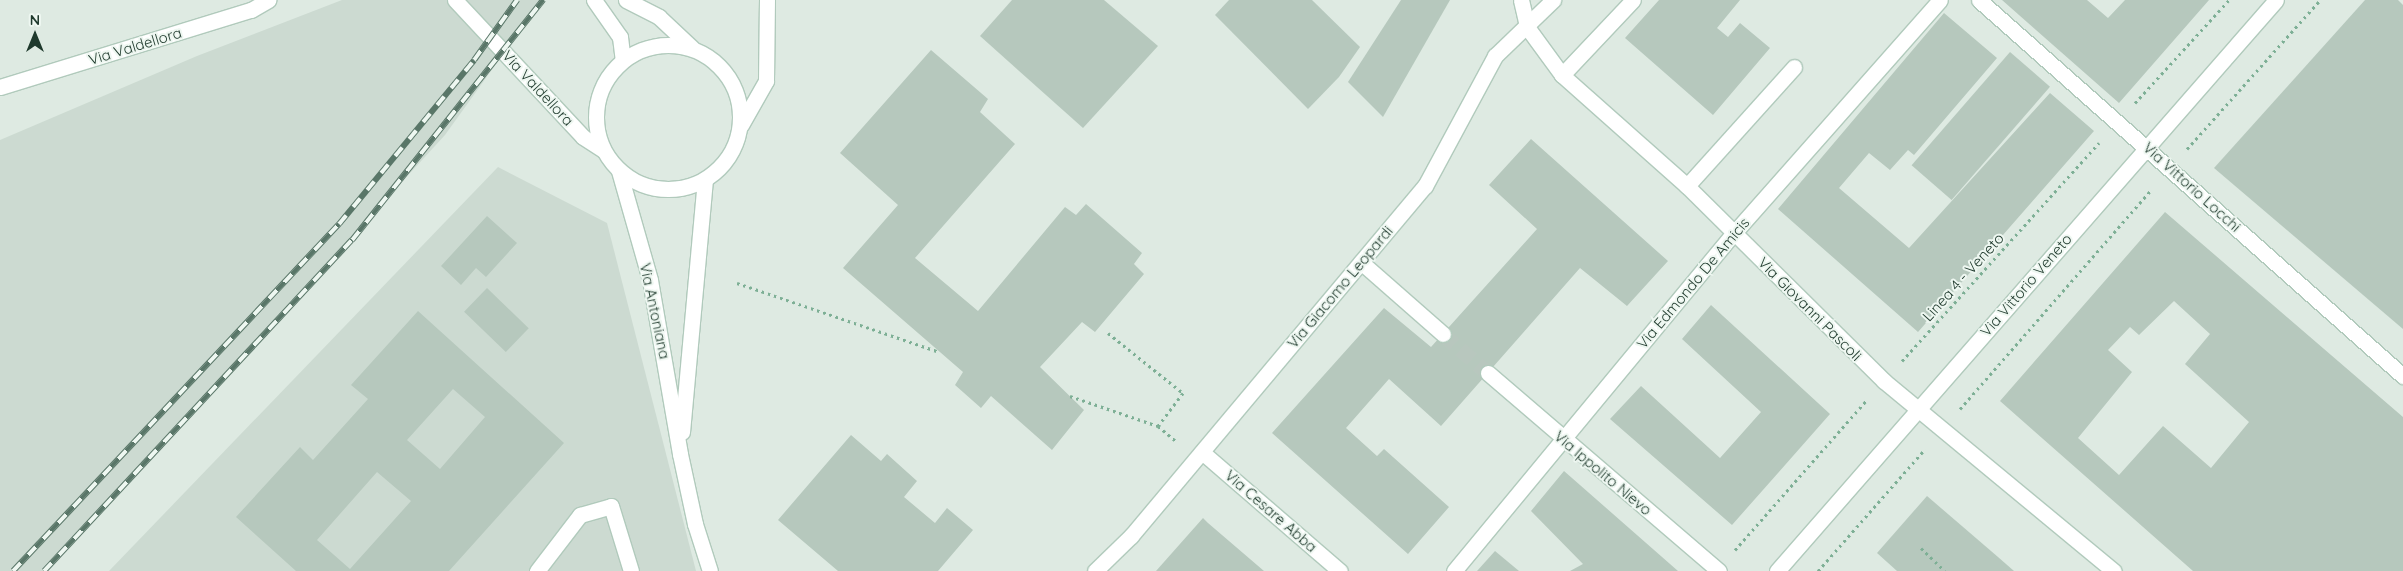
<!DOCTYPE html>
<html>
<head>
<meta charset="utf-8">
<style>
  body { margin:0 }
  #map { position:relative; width:2403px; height:571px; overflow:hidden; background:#deeae2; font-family:Quicksand,sans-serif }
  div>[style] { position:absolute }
  .built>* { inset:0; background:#ccdad1 }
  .building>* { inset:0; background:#b6c8bd; transform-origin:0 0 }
  .street-tunnel>* { height:15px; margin-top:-7.5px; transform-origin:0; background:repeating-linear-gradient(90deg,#b8c7be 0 15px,transparent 0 23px) }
  .path>* { height:3px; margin-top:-1.5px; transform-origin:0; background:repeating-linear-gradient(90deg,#7daf95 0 2.5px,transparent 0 6.5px) }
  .roads { filter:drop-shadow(1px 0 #b1cabc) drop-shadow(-1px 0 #b1cabc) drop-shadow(0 1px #b1cabc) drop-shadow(0 -1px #b1cabc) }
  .lane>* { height:15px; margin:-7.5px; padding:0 7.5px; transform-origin:7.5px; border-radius:7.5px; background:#fff }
  .street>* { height:15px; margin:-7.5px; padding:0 7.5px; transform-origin:7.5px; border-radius:7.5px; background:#fff }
  .secondary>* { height:15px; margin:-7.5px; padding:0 7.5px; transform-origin:7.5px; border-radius:7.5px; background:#fff }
  .secondary>.ring { margin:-7.5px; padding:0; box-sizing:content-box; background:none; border:15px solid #fff; border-radius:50% }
  .rail>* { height:5.5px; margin-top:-2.75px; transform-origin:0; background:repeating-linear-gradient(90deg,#eef7f1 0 11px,#597668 0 22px); box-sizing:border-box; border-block:1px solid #597668 }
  span { translate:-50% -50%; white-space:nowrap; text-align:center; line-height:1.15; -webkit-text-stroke:4px #eef7f1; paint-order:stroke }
  .street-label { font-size:15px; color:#1f3a2d }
  .north { position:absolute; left:10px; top:10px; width:50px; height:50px; -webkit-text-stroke:4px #eef7f1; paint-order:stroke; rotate:0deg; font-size:14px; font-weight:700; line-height:20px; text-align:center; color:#1f3a2d }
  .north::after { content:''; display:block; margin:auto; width:18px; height:22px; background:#1f3a2d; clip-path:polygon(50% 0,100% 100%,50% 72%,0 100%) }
</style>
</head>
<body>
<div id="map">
  <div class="built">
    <div style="clip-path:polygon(342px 0,542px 0,445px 135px,45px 571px,0 571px,0 140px,197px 56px)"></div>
    <div style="clip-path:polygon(498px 167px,607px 223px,696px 571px,109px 571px)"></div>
  </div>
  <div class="building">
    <div style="clip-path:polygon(1012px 0,1104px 0,1158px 46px,1083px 128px,980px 36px)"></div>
    <div style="clip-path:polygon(1229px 0,1312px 0,1360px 47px,1339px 77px,1308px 109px,1215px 15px)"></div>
    <div style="clip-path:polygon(1401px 0,1450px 0,1383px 117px,1348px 82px)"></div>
    <div style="clip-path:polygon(1659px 0,1740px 0,1717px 28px,1728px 37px,1740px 23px,1770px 48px,1713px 115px,1625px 38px)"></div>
    <div style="clip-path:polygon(2002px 0,2087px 0,2108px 18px,2125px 0,2209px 0,2119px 103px)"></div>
    <div style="clip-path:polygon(2365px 0,2398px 0,2403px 5px,2403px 329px,2214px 168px)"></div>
    <div style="clip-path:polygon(1944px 13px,1997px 58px,1914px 155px,1908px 150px,1890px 170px,1869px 153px,1839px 188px,1909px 248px,2050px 93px,2094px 131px,1918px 332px,1778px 209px)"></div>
    <div style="clip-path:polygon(931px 50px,988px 99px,980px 112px,1015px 144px,915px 258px,978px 311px,1065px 207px,1076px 215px,1086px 204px,1142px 253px,1134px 264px,1144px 274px,1095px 332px,1082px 322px,1040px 367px,1084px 410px,1052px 450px,991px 396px,981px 408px,955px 385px,963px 372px,843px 268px,898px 205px,840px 153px)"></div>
    <div style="left:2010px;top:52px;width:53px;height:150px;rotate:41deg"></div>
    <div style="clip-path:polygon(1531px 139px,1668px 261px,1627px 306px,1580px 268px,1441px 426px,1389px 379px,1346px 428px,1377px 456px,1384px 449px,1449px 507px,1408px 554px,1272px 433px,1384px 308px,1431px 347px,1537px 229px,1489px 185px)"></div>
    <div style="clip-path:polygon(evenodd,2165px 212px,2403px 417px,2403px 571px,2193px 571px,2000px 401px,2165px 212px,2174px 301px,2210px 334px,2185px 364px,2249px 422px,2211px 468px,2163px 426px,2119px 475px,2078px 438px,2132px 372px,2108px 350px,2130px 327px,2139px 335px,2174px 301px)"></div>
    <div style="clip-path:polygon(487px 216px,517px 243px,486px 277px,476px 268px,461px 285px,441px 266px)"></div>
    <div style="left:487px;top:288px;width:58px;height:33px;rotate:44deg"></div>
    <div style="clip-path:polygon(1711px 305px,1830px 414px,1732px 525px,1610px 419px,1641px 386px,1720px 458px,1761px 412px,1682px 339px)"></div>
    <div style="clip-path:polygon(evenodd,418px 311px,564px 443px,449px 571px,296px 571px,236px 517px,300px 447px,313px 460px,368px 399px,351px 385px,418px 311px,453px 389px,485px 417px,440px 469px,407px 440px,453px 389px,418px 311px,377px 472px,411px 501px,350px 569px,317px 540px,377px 472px)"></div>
    <div style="clip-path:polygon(851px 435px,881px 461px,887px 454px,917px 481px,904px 497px,935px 523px,947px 508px,973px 530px,938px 571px,838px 571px,778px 520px)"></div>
    <div style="clip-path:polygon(1564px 471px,1678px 571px,1570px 571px,1583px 564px,1531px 511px)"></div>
    <div style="clip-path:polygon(1927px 496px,1998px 557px,2014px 571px,1897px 571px,1877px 553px)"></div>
    <div style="clip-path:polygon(1203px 518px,1208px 523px,1264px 571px,1156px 571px)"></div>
    <div style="clip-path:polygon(1495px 551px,1519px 571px,1477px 571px)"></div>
  </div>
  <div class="street-tunnel">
    <div style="left:1443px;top:334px;width:60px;rotate:40.9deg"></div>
  </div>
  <div class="path">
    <div style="left:2135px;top:103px;width:139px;rotate:-47.6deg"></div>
    <div style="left:2187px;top:149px;width:200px;rotate:-48.2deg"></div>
    <div style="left:737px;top:283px;width:214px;rotate:18.8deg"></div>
    <div style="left:1108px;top:333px;width:96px;rotate:38.7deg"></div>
    <div style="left:1183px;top:393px;width:41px;rotate:127.1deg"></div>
    <div style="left:1158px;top:426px;width:25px;rotate:40deg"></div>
    <div style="left:1902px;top:361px;width:294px;rotate:-47.9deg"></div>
    <div style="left:1070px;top:396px;width:93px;rotate:18.8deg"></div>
    <div style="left:1960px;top:409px;width:292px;rotate:-48.9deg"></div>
    <div style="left:1921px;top:548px;width:33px;rotate:44deg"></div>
    <div style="left:1735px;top:550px;width:198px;rotate:-48.7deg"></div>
    <div style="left:1818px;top:571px;width:162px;rotate:-48.7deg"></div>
  </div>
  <div class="roads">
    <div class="lane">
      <div style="left:1687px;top:186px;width:160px;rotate:-48deg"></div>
      <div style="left:537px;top:571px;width:71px;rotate:-52.5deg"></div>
      <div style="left:580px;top:515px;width:32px;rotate:-16deg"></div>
      <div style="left:611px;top:506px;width:68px;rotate:72.9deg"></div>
    </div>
    <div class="street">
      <div style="left:455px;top:0;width:187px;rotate:46.9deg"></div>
      <div style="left:583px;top:137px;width:24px;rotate:33deg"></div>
      <div style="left:1521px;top:0;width:28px;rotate:77deg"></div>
      <div style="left:1527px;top:27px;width:59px;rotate:53.9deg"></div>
      <div style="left:1562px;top:75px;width:167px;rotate:41.6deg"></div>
      <div style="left:1687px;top:186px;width:277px;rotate:44.7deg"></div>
      <div style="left:1884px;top:381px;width:298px;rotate:39.6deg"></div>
      <div style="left:1979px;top:0;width:567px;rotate:41.57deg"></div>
      <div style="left:1562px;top:75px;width:103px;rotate:-46.6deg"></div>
      <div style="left:0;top:87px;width:263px;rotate:-17.1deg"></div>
      <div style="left:251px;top:10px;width:20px;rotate:-30deg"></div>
      <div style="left:741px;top:125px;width:51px;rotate:-60.4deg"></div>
      <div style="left:766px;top:81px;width:81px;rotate:-89.3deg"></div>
      <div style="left:1361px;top:262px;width:109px;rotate:41.3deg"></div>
      <div style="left:1488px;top:373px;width:304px;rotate:40.6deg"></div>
      <div style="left:1202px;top:452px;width:182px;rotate:40.8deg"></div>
      <div style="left:1095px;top:571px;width:50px;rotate:-44.2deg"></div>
      <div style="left:1131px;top:536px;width:457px;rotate:-50deg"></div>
      <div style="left:1425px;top:186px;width:148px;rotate:-61.7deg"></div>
      <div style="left:1495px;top:56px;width:81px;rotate:-44deg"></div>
      <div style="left:1454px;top:571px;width:438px;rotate:-50.4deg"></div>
      <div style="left:1733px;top:234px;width:312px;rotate:-48.5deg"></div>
    </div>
    <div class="secondary">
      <div style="left:594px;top:0;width:45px;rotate:54.9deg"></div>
      <div style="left:620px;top:37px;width:23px;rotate:83deg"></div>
      <div style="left:626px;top:0;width:37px;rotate:27deg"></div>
      <div style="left:659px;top:17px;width:45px;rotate:43.2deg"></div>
      <div class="ring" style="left:596px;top:45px;width:129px;height:129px"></div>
      <div style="left:619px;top:171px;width:113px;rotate:74.1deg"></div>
      <div style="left:650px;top:280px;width:177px;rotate:80.2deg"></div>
      <div style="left:680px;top:454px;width:72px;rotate:77.9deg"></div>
      <div style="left:695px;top:524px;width:49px;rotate:72.3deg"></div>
      <div style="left:682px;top:432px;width:253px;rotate:-84.8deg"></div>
      <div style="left:1777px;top:571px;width:758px;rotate:-48.85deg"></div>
    </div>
  </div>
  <div class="rail">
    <div style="left:13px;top:571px;width:476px;rotate:-46.8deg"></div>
    <div style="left:339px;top:224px;width:212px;rotate:-50.5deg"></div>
    <div style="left:474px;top:60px;width:74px;rotate:-54.4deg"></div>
    <div style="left:44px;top:571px;width:452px;rotate:-47.1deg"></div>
    <div style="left:352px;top:240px;width:307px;rotate:-51.5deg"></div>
  </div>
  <div class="street-label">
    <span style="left:135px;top:46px;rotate:-17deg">Via Valdellora</span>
    <span style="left:538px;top:88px;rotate:47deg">Via Valdellora</span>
    <span style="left:2192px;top:187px;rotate:42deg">Via Vittorio Locchi</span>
    <span style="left:1963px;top:277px;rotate:-48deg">Linea 4 - Veneto</span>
    <span style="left:1693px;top:283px;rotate:-50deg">Via Edmondo De Amicis</span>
    <span style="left:2026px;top:285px;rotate:-49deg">Via Vittorio Veneto</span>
    <span style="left:1340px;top:287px;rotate:-50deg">Via Giacomo Leopardi</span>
    <span style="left:1810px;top:309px;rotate:45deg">Via Giovanni Pascoli</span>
    <span style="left:655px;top:311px;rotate:78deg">Via Antoniana</span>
    <span style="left:1603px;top:473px;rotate:40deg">Via Ippolito Nievo</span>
    <span style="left:1271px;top:511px;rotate:41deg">Via Cesare Abba</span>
  </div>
  <div class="north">N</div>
</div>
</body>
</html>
